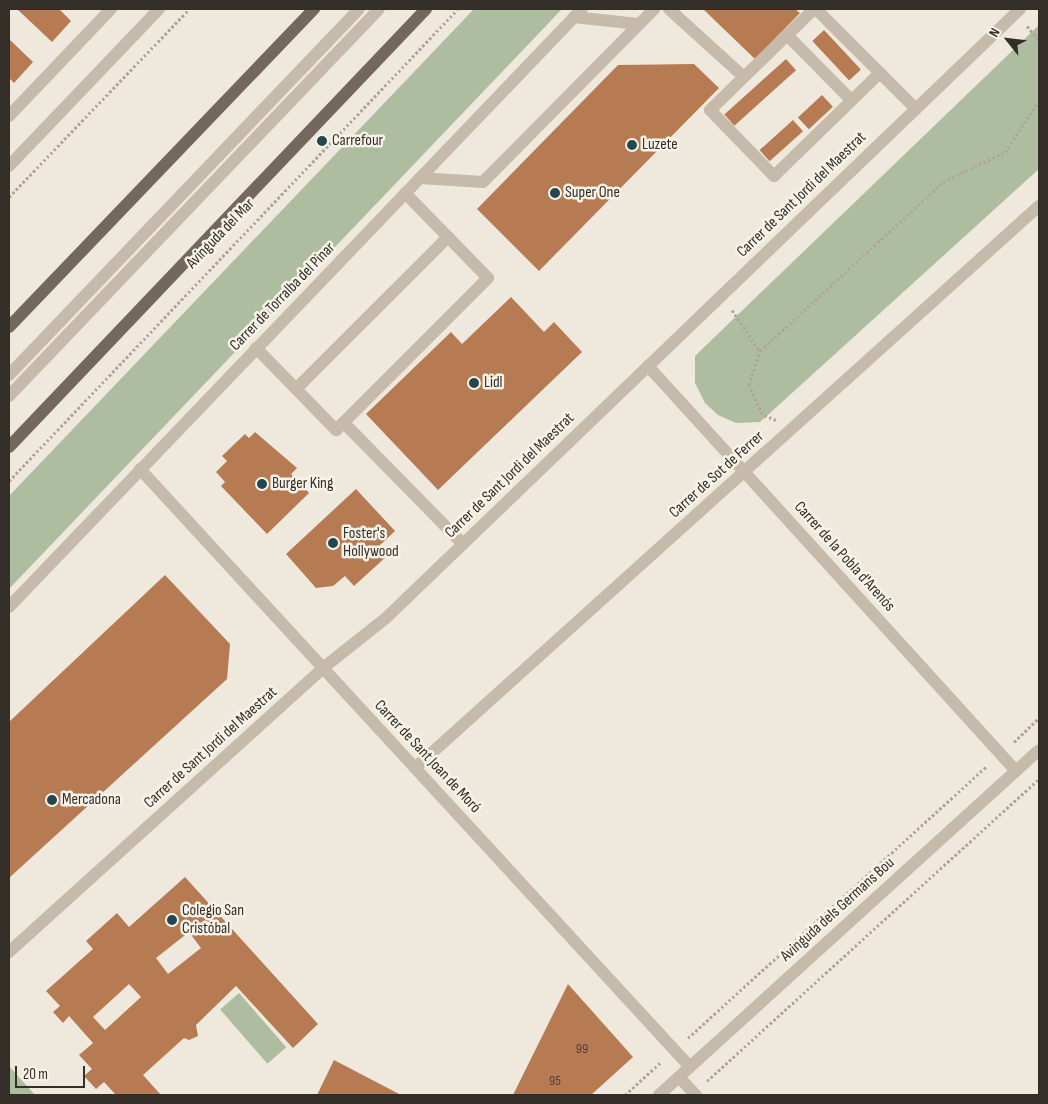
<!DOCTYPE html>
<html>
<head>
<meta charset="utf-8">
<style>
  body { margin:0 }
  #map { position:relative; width:1048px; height:1104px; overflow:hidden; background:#efe9dd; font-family:"Sofia Sans Condensed",sans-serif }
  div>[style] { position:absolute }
  .green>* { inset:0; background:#aebc9f; transform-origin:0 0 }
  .building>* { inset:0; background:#b77b53; transform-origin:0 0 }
  .path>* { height:3px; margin-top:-1.5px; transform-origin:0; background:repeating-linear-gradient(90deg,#b1a695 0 2.5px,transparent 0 5px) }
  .minor>* { height:12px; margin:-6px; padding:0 6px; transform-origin:6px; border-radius:6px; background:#c6bbaa }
  .major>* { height:12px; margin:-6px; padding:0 6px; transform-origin:6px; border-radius:6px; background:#74685c }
  .dots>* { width:14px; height:14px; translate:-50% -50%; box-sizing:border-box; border:2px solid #f7f3e9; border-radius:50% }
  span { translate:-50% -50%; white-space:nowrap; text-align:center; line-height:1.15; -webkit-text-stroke:5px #f7f3e9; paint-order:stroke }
  .number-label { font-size:14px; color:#554134 }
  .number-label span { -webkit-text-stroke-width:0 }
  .poi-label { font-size:16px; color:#342e29 }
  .left { translate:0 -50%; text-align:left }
  .street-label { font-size:16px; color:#342e29 }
  .frame { position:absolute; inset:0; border:10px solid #342e29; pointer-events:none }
  .north { position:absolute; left:983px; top:15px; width:50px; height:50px; -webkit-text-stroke:4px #f7f3e9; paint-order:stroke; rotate:299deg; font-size:14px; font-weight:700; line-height:20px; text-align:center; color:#342e29 }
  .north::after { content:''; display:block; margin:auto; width:18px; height:22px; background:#342e29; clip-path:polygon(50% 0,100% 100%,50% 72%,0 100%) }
  .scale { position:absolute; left:15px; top:1066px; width:70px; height:22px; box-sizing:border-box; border:2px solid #342e29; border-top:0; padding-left:6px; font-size:15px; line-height:18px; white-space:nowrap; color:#342e29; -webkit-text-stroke:4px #f7f3e9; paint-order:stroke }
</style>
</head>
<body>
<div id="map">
  <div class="green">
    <div style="clip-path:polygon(474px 9px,562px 9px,9px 589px,9px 496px)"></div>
    <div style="clip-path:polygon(1039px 25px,1039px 169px,760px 422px,736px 423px,718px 415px,705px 403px,695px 383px,695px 356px)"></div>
    <div style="left:239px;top:993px;width:72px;height:25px;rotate:49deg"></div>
    <div style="clip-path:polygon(9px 1066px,34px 1094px,32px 1095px,9px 1095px)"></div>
  </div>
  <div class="building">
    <div style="clip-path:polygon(17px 9px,59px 9px,71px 21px,52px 42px)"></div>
    <div style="clip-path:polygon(703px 9px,795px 9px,800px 13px,755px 59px)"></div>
    <div style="left:824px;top:30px;width:54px;height:16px;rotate:47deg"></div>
    <div style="clip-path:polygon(9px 39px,33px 62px,14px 83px,9px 78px)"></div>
    <div style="left:786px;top:59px;width:15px;height:83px;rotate:48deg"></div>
    <div style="clip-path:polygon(694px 64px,719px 88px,539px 271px,477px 209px,618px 65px)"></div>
    <div style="left:822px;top:95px;width:16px;height:33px;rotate:47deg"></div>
    <div style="left:793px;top:120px;width:15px;height:45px;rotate:48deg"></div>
    <div style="clip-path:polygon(511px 297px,544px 332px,554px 322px,582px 352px,438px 490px,366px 414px,451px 332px,462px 344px)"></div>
    <div style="clip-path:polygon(255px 432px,297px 468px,291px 474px,309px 493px,267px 534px,221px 486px,225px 482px,216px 472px,227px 461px,222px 456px,245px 434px,249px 438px)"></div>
    <div style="clip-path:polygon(356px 489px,395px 531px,378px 547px,387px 556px,354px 586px,345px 576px,333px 586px,316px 588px,286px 554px)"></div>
    <div style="clip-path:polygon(165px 575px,230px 644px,227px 679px,9px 878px,9px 722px)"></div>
    <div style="clip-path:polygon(evenodd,185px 877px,318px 1024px,293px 1048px,236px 986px,196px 1025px,198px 1036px,189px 1040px,184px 1038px,143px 1075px,161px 1095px,116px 1095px,104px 1082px,96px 1089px,84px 1076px,92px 1069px,79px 1055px,93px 1043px,69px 1016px,63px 1023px,53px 1012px,60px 1006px,46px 991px,93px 949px,86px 941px,117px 913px,129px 927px,185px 877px,189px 932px,201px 948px,168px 974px,156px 958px,189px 932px,185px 877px,129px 984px,141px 997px,105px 1030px,93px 1017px,129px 984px)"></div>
    <div style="clip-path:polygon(568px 984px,633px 1057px,591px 1095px,513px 1095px)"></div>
    <div style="clip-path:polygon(334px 1060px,401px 1095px,317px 1095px)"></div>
  </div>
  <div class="path">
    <div style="left:1027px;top:26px;width:19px;rotate:51deg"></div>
    <div style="left:9px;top:197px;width:260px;rotate:-46.2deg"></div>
    <div style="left:732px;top:310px;width:48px;rotate:56deg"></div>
    <div style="left:776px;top:420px;width:15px;rotate:-157deg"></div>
    <div style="left:762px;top:414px;width:32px;rotate:-114deg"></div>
    <div style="left:749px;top:385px;width:36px;rotate:-72deg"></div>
    <div style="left:760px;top:351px;width:249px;rotate:-42.7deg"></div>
    <div style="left:943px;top:182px;width:69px;rotate:-25.8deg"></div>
    <div style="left:1005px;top:152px;width:61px;rotate:-56.3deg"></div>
    <div style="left:9px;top:481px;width:651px;rotate:-46.43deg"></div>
    <div style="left:1014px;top:742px;width:35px;rotate:-44deg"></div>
    <div style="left:688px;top:1038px;width:404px;rotate:-42.3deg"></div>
    <div style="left:707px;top:1081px;width:449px;rotate:-42.3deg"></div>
    <div style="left:625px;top:1095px;width:49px;rotate:-42.5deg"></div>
  </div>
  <div class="minor">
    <div style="left:669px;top:9px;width:101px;rotate:42.2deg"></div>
    <div style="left:814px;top:9px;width:145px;rotate:135.8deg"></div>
    <div style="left:710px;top:110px;width:92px;rotate:45.9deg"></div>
    <div style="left:774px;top:176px;width:148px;rotate:-44.2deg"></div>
    <div style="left:816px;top:9px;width:141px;rotate:45deg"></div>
    <div style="left:574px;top:17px;width:64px;rotate:6.2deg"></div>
    <div style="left:787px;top:35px;width:91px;rotate:45.4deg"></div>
    <div style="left:9px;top:116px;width:148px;rotate:-46.4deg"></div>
    <div style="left:9px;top:166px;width:217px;rotate:-46.3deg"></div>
    <div style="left:420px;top:178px;width:63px;rotate:3.6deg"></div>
    <div style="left:483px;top:182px;width:243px;rotate:-45.3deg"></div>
    <div style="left:405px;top:193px;width:62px;rotate:45.7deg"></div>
    <div style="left:256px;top:348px;width:115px;rotate:45.7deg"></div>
    <div style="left:336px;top:430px;width:215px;rotate:-45deg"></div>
    <div style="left:488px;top:278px;width:57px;rotate:-134.3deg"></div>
    <div style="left:448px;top:237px;width:215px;rotate:135deg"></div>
    <div style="left:648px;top:366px;width:547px;rotate:47.74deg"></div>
    <div style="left:9px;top:375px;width:506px;rotate:-46.28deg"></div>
    <div style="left:9px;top:396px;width:535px;rotate:-46.29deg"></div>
    <div style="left:344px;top:423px;width:170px;rotate:45.5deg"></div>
    <div style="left:140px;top:469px;width:812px;rotate:47.39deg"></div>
    <div style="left:9px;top:607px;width:828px;rotate:-46.22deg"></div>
    <div style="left:415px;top:768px;width:840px;rotate:-42.01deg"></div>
    <div style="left:9px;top:952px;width:423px;rotate:-42.1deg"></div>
    <div style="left:323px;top:668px;width:80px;rotate:-38.4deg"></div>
    <div style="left:386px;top:618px;width:879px;rotate:-43.85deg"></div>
    <div style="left:679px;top:1077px;width:25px;rotate:47deg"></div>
    <div style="left:659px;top:1095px;width:513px;rotate:-42.24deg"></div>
  </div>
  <div class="major">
    <div style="left:9px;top:327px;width:441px;rotate:-46.2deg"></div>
    <div style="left:9px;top:447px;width:605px;rotate:-46.41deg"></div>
  </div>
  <div class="dots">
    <div style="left:322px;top:141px;background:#234751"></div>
    <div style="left:632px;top:145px;background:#234751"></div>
    <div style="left:555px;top:193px;background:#234751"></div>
    <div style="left:474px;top:383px;background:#234751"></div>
    <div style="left:262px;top:484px;background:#234751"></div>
    <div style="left:333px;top:543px;background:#234751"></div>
    <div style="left:52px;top:800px;background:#234751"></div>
    <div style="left:172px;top:920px;background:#234751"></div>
  </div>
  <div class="number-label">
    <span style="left:582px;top:1049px">99</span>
    <span style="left:555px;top:1081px">95</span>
  </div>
  <div class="poi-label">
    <span class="left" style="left:332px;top:141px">Carrefour</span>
    <span class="left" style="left:642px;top:145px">Luzete</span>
    <span class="left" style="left:565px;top:193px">Super One</span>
    <span class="left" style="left:484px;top:383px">Lidl</span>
    <span class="left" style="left:272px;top:484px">Burger King</span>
    <span class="left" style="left:343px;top:543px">Foster's<br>Hollywood</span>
    <span class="left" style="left:62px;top:800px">Mercadona</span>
    <span class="left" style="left:182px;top:920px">Colegio San<br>Cristóbal</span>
  </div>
  <div class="street-label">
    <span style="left:802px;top:195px;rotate:-44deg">Carrer de Sant Jordi del Maestrat</span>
    <span style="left:221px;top:234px;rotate:-46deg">Avinguda del Mar</span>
    <span style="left:283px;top:297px;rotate:-46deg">Carrer de Torralba del Pinar</span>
    <span style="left:717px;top:475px;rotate:-42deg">Carrer de Sot de Ferrer</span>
    <span style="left:510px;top:476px;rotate:-44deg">Carrer de Sant Jordi del Maestrat</span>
    <span style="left:844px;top:557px;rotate:48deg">Carrer de la Pobla d'Arenós</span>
    <span style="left:211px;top:748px;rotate:-42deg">Carrer de Sant Jordi del Maestrat</span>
    <span style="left:427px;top:757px;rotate:47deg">Carrer de Sant Joan de Moró</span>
    <span style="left:838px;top:910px;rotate:-42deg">Avinguda dels Germans Bou</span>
  </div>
  <div class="frame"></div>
  <div class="north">N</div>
  <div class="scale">20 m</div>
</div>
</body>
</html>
